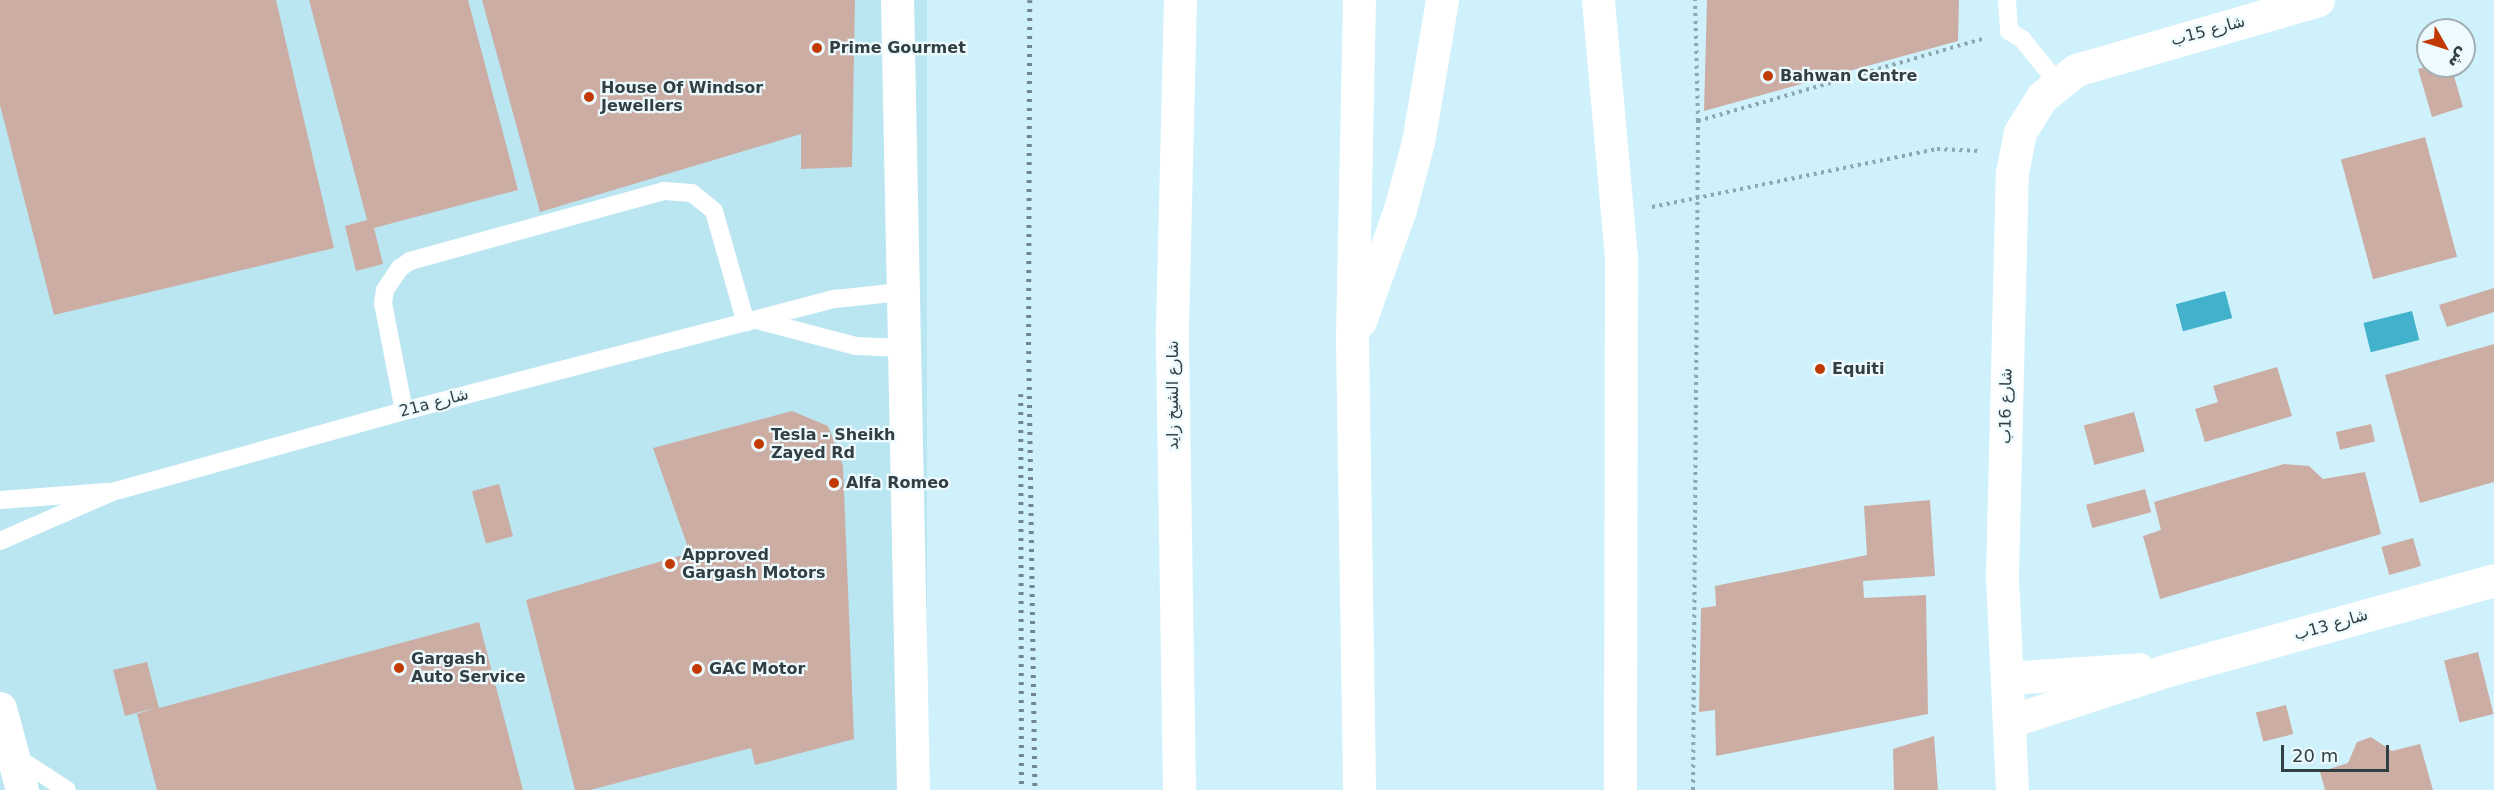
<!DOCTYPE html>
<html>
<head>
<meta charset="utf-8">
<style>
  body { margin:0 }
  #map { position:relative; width:2494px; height:790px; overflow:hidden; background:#cff1fb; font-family:"DejaVu Sans",Cairo,sans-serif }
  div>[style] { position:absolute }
  .built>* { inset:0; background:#bae6f2; transform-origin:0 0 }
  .water>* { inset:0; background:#42b1cb; transform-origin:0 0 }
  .building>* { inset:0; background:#ccada4; transform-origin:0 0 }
  .path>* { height:4px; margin-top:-2px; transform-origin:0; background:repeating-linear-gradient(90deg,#8fa8b0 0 3px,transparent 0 7.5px) }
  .lane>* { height:18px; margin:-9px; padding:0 9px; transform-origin:9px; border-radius:9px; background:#fff }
  .street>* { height:33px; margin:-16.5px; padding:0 16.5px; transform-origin:16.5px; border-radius:16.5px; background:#fff }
  .secondary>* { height:33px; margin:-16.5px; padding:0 16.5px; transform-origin:16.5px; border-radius:16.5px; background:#fff }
  .highway>* { height:33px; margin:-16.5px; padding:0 16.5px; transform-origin:16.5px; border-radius:16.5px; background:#fff }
  .rail>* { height:4.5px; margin-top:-2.25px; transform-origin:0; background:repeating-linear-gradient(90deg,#71878d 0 3px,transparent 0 9px) }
  .dots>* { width:16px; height:16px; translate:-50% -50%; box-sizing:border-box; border:3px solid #edfafe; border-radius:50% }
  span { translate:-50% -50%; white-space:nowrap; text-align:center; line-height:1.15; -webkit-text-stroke:4.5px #edfafe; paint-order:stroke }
  .street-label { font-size:16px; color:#313f43 }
  .poi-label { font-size:16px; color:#313f43; font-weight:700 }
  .left { translate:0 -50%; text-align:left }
  .north { position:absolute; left:2416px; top:18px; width:60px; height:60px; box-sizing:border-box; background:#edfafe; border:2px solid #a2afb3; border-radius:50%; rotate:129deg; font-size:16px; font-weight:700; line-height:24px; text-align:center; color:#313f43 }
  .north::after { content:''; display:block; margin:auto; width:21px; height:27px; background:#c23a03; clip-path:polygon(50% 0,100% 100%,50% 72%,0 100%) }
  .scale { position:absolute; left:2281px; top:745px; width:108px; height:27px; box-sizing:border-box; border:3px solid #313f43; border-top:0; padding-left:8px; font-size:18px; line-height:21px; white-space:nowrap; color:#313f43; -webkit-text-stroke:4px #edfafe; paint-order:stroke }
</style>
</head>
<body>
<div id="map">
  <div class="built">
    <div style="left:0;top:0;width:927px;height:790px"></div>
  </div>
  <div class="water">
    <div style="left:2225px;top:291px;width:28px;height:51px;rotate:75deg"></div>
    <div style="left:2412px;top:311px;width:30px;height:50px;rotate:76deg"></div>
  </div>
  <div class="building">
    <div style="clip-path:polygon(0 0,276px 0,334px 248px,54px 315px,0 105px)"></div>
    <div style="clip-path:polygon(309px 0,468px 0,518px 190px,374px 228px,383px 264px,356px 271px,345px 226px,367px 220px)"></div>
    <div style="clip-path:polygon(482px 0,855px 0,852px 167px,801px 169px,801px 134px,540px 212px)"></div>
    <div style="clip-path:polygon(1707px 0,1959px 0,1958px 41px,1704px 111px)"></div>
    <div style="clip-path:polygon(2430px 66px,2451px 66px,2463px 107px,2432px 117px,2418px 69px)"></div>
    <div style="left:2425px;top:137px;width:124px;height:87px;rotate:75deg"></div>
    <div style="clip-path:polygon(2494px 288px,2494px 312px,2447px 327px,2439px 305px)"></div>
    <div style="clip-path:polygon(2494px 344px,2494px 482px,2420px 503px,2385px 375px)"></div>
    <div style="clip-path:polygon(2277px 367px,2292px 416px,2205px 442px,2195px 409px,2218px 402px,2213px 386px)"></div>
    <div style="clip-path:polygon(792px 411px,828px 426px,843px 466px,854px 739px,755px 765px,751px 748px,590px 790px,575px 790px,526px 600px,690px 553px,653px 448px)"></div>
    <div style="left:2134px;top:412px;width:41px;height:52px;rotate:75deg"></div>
    <div style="left:2371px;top:424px;width:18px;height:36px;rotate:77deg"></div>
    <div style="clip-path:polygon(2284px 464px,2309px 466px,2323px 479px,2365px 472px,2381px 534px,2160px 599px,2143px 536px,2161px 530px,2154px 502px)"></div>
    <div style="left:499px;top:484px;width:54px;height:28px;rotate:75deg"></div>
    <div style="left:2145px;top:489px;width:24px;height:61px;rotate:75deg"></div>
    <div style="clip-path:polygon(1930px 500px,1935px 576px,1863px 581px,1864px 598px,1926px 595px,1928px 714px,1716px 756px,1715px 710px,1699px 712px,1701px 608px,1716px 606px,1715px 586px,1867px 555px,1864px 506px)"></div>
    <div style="left:2413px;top:538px;width:29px;height:33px;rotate:74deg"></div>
    <div style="clip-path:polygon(479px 622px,523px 790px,157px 790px,137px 714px,155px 708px,125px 716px,113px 670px,147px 662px,159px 708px)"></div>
    <div style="left:2478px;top:652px;width:64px;height:35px;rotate:76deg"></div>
    <div style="left:2286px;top:705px;width:30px;height:31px;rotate:76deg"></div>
    <div style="clip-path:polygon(1934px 736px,1938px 790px,1894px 790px,1893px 749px)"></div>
    <div style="clip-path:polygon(2371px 737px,2392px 751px,2420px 744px,2433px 790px,2325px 790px,2320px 772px,2348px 763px,2357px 742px)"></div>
  </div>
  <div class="path">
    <div style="left:1698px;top:121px;width:297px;rotate:-16.1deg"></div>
    <div style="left:1652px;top:207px;width:291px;rotate:-11.5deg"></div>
    <div style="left:1937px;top:149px;width:44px;rotate:2.6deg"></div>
    <div style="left:1693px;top:790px;width:669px;rotate:-89.57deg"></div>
    <div style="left:1698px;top:121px;width:121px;rotate:-91.4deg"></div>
  </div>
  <div class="lane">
    <div style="left:2007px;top:0;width:31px;rotate:86deg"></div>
    <div style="left:2009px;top:31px;width:15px;rotate:32deg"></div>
    <div style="left:2022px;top:39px;width:55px;rotate:50.9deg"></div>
    <div style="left:760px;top:321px;width:99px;rotate:14.6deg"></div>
    <div style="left:856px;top:346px;width:46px;rotate:2.5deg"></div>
    <div style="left:404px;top:411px;width:110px;rotate:-101deg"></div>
    <div style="left:383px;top:303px;width:13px;rotate:-81deg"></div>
    <div style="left:385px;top:290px;width:27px;rotate:-56deg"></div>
    <div style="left:400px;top:268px;width:12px;rotate:-35deg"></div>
    <div style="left:410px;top:261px;width:263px;rotate:-15.4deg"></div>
    <div style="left:664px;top:191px;width:28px;rotate:4deg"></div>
    <div style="left:692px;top:193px;width:28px;rotate:39deg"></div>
    <div style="left:714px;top:211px;width:116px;rotate:74.1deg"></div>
    <div style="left:0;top:500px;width:107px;rotate:-4.3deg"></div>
    <div style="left:0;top:541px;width:122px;rotate:-23.6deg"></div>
    <div style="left:112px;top:492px;width:303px;rotate:-15.5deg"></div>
    <div style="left:404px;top:411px;width:445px;rotate:-14.6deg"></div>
    <div style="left:835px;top:299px;width:66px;rotate:-6.1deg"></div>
    <div style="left:13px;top:755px;width:64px;rotate:32.9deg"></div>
  </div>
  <div class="street">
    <div style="left:1598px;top:0;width:257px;rotate:84.9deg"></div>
    <div style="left:1621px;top:256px;width:534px;rotate:90.11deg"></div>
    <div style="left:2008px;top:678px;width:131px;rotate:-3.9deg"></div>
    <div style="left:0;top:708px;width:85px;rotate:75deg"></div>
    <div style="left:2010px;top:721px;width:166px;rotate:-17.9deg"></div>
    <div style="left:2168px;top:670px;width:338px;rotate:-15.4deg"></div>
    <div style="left:2012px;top:790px;width:214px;rotate:-92.7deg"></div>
    <div style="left:2002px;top:576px;width:403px;rotate:-88.6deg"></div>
    <div style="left:2012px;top:173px;width:42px;rotate:-79deg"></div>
    <div style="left:2020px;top:132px;width:41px;rotate:-57.8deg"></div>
    <div style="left:2042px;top:97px;width:43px;rotate:-38.5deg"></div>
    <div style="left:2076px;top:70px;width:252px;rotate:-16.1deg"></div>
  </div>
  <div class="secondary">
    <div style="left:897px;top:0;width:790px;rotate:88.84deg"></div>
  </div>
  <div class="highway">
    <div style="left:1359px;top:0;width:339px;rotate:91.2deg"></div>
    <div style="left:1352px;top:339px;width:451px;rotate:89.1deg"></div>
    <div style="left:1360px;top:321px;width:119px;rotate:-70.3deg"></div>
    <div style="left:1400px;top:209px;width:69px;rotate:-75deg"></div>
    <div style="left:1418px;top:142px;width:144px;rotate:-80.4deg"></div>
    <div style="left:1179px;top:790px;width:464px;rotate:-90.9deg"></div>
    <div style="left:1172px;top:326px;width:326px;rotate:-88.6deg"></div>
  </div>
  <div class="rail">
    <div style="left:1030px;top:0;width:351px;rotate:90.2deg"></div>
    <div style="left:1029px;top:351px;width:439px;rotate:89.2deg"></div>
    <div style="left:1021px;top:394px;width:396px;rotate:89.9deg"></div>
  </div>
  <div class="dots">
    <div style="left:817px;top:48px;background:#c23a03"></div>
    <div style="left:1768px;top:76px;background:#c23a03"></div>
    <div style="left:589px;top:97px;background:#c23a03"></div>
    <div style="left:1820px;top:369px;background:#c23a03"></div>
    <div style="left:759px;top:444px;background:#c23a03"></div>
    <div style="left:834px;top:483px;background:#c23a03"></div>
    <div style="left:670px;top:564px;background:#c23a03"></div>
    <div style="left:399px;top:668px;background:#c23a03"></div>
    <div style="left:697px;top:669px;background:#c23a03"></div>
  </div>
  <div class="street-label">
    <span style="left:2208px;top:31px;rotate:-15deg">شارع 15ب</span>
    <span style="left:1173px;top:395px;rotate:-90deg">شارع الشيخ زايد</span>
    <span style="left:434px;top:403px;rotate:-15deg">21a شارع</span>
    <span style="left:2006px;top:406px;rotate:-89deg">شارع 16ب</span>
    <span style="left:2331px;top:625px;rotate:-16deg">شارع 13ب</span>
  </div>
  <div class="poi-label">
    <span class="left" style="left:829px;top:48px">Prime Gourmet</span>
    <span class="left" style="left:1780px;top:76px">Bahwan Centre</span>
    <span class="left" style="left:601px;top:97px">House Of Windsor<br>Jewellers</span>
    <span class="left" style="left:1832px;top:369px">Equiti</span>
    <span class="left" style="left:771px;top:444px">Tesla - Sheikh<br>Zayed Rd</span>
    <span class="left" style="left:846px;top:483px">Alfa Romeo</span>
    <span class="left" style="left:682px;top:564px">Approved<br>Gargash Motors</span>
    <span class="left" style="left:411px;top:668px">Gargash<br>Auto Service</span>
    <span class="left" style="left:709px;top:669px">GAC Motor</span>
  </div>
  <div class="north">ش</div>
  <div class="scale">20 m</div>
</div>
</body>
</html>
